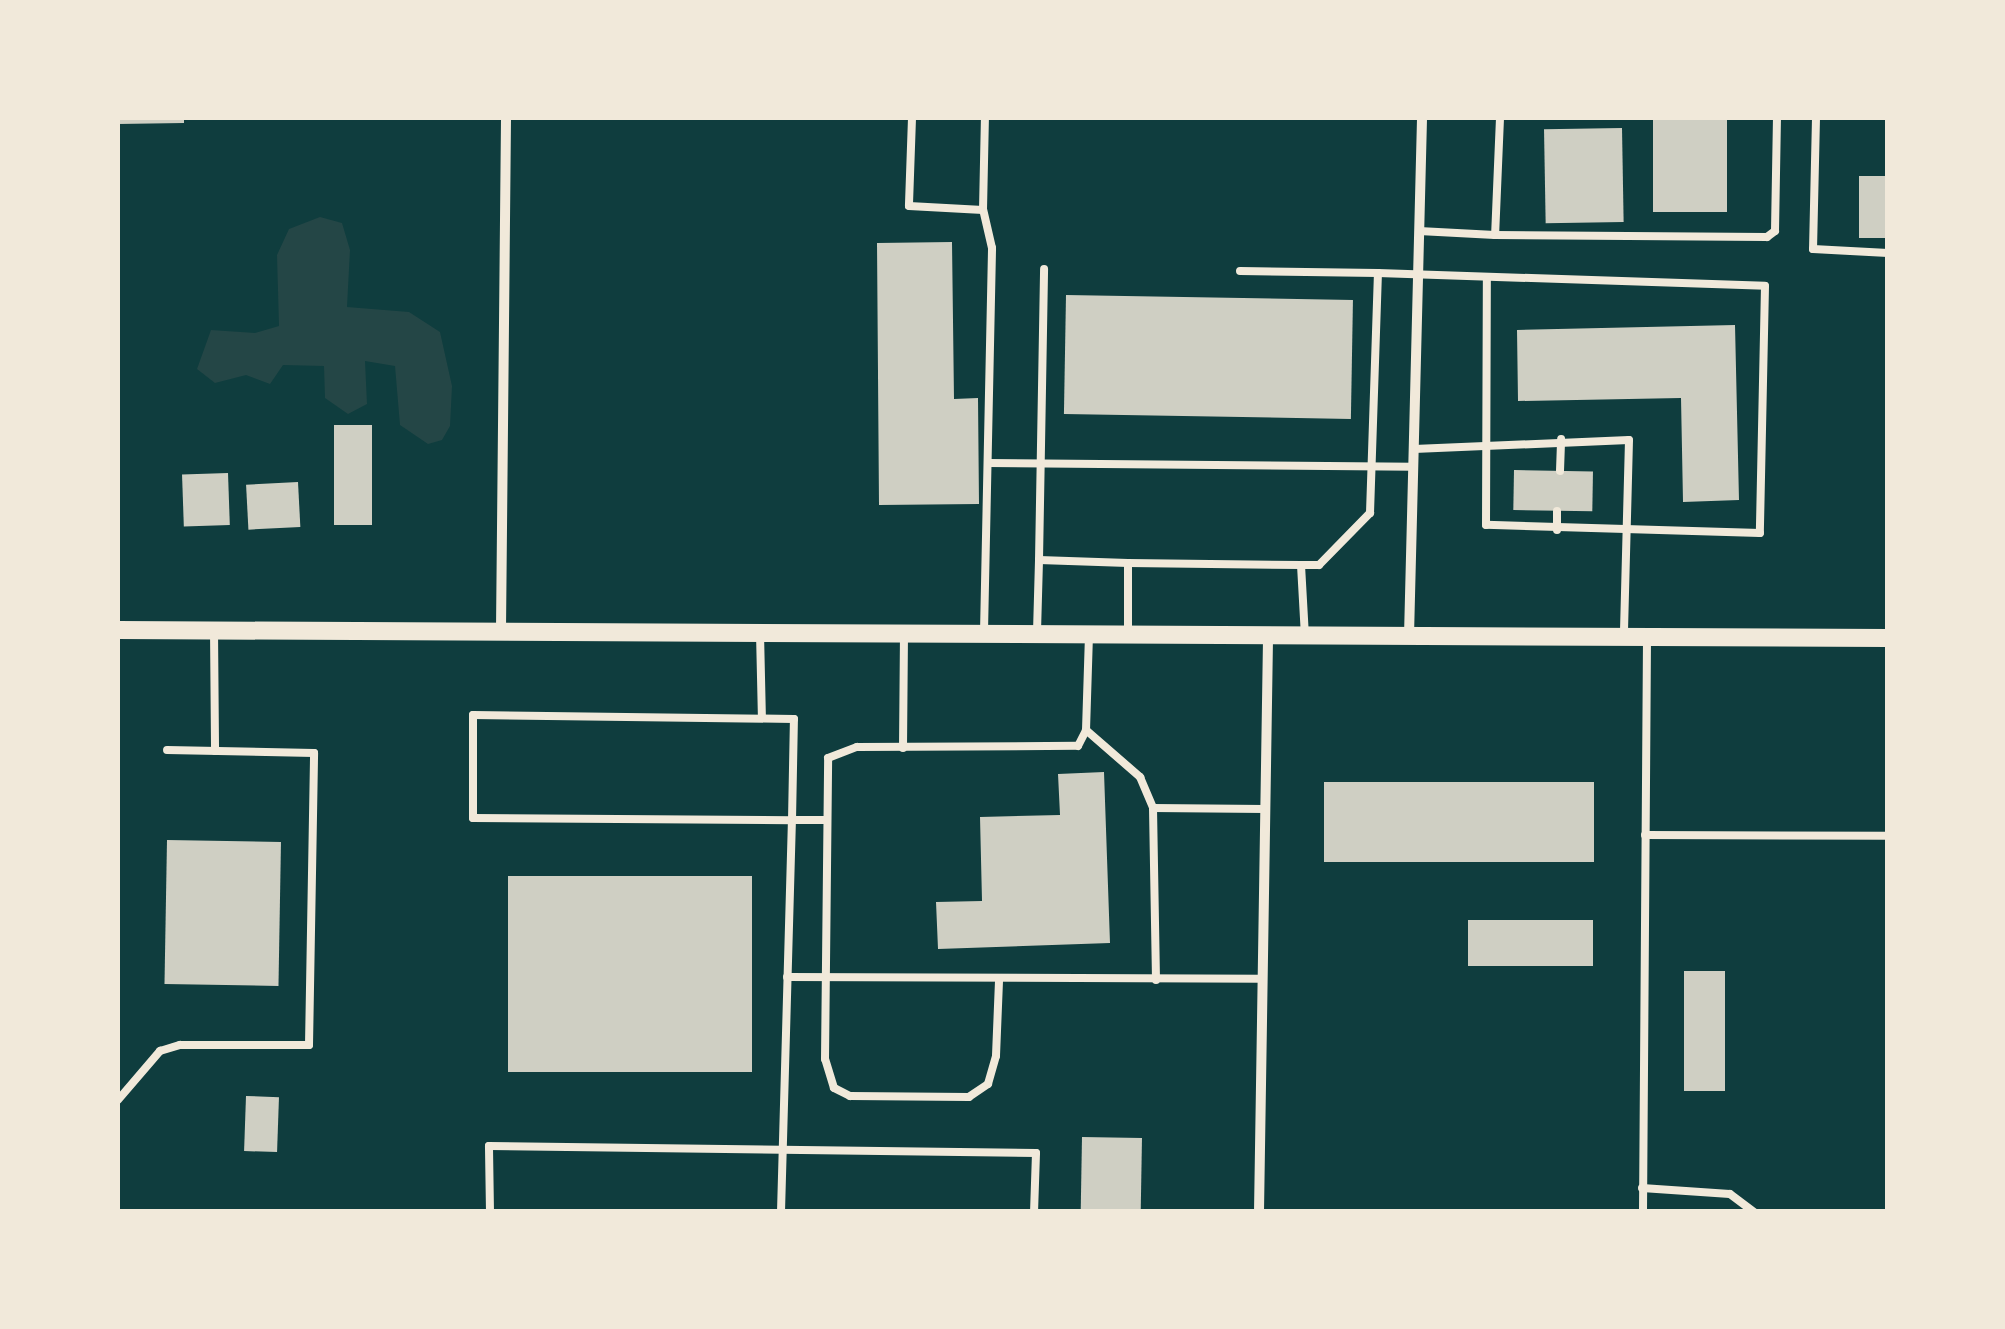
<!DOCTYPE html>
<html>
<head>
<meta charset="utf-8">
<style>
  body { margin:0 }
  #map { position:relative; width:2005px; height:1329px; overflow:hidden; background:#0f3d3e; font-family:Commissioner,sans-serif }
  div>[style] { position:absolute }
  .green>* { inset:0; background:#244646 }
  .building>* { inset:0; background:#cfcfc3; transform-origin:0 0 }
  .service>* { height:8px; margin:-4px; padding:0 4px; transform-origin:4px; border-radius:4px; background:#f1e9da }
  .minor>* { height:10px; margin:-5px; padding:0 5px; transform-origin:5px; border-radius:5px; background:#f1e9da }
  .tertiary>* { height:18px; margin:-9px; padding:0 9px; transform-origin:9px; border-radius:9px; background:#f1e9da }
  span { translate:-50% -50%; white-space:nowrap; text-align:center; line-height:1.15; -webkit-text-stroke:10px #f1e9da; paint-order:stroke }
  .frame { position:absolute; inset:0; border:120px solid #f1e9da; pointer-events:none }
</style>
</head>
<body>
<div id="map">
  <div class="green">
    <div style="clip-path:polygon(320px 217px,342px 223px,350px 250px,347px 307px,409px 312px,440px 332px,452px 386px,450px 426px,442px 440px,428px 444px,400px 425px,395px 366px,365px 361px,367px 404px,348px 414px,325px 398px,324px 366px,283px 365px,270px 384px,246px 375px,215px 383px,197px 369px,211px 330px,255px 333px,279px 326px,277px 255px,289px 229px)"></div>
  </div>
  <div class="building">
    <div style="clip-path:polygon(118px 118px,184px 118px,184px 123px,118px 124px)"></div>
    <div style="left:1653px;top:118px;width:74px;height:94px"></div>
    <div style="left:1622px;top:128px;width:94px;height:78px;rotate:89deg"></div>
    <div style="left:1859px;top:176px;width:29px;height:62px"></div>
    <div style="clip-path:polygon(952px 242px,954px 399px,978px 398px,979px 504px,879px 505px,877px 243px)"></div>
    <div style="left:1066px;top:295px;width:287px;height:119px;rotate:1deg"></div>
    <div style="clip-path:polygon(1735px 325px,1739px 500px,1683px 502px,1681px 398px,1518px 401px,1517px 330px)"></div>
    <div style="left:334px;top:425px;width:38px;height:100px"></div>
    <div style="left:1514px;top:470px;width:79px;height:40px;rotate:1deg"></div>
    <div style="left:228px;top:473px;width:52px;height:46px;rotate:88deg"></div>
    <div style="left:298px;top:482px;width:45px;height:52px;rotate:87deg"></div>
    <div style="clip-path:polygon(1104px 772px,1110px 943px,938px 949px,936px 902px,982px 901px,980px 817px,1060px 815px,1058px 774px)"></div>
    <div style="left:1324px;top:782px;width:270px;height:80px"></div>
    <div style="left:167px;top:840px;width:114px;height:144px;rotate:1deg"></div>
    <div style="left:508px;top:876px;width:244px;height:196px"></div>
    <div style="left:1468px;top:920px;width:125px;height:46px"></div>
    <div style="left:1684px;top:971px;width:41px;height:120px"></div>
    <div style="left:246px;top:1096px;width:33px;height:55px;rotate:2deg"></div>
    <div style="left:1082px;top:1137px;width:60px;height:75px;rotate:1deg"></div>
  </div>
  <div class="service">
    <div style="left:912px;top:118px;width:88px;rotate:92deg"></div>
    <div style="left:909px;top:206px;width:74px;rotate:3.1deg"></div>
    <div style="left:1500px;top:118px;width:117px;rotate:92.4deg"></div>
    <div style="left:1495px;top:235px;width:272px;rotate:0.4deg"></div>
    <div style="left:1767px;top:237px;width:10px;rotate:-37deg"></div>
    <div style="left:1775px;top:231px;width:113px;rotate:-89deg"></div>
    <div style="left:1816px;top:118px;width:131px;rotate:91.3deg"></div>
    <div style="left:1813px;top:249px;width:75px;rotate:3.1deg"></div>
    <div style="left:1419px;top:231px;width:76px;rotate:3deg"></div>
    <div style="left:1240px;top:271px;width:138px;rotate:0.8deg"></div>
    <div style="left:1414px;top:449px;width:215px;rotate:-2.4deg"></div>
    <div style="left:1629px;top:440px;width:197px;rotate:91.5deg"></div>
    <div style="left:988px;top:463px;width:425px;rotate:0.5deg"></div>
    <div style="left:1560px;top:471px;width:32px;rotate:-88deg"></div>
    <div style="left:1557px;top:530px;width:19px;rotate:-90deg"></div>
    <div style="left:1039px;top:560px;width:291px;rotate:-89deg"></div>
    <div style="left:1301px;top:565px;width:18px"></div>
    <div style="left:1319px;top:565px;width:73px;rotate:-45.6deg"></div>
    <div style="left:1370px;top:513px;width:240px;rotate:-88.1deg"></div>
    <div style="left:1378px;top:273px;width:387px;rotate:1.9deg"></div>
    <div style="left:1765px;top:286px;width:247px;rotate:91.2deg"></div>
    <div style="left:1760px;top:533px;width:274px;rotate:-178.3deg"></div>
    <div style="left:1486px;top:525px;width:246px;rotate:-89.8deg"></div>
    <div style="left:214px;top:630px;width:121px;rotate:89.5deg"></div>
    <div style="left:984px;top:632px;width:384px;rotate:-88.8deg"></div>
    <div style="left:992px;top:248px;width:39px;rotate:-103deg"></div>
    <div style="left:983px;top:210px;width:92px;rotate:-88.8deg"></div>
    <div style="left:1037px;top:632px;width:72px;rotate:-88.4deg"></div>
    <div style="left:1039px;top:560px;width:89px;rotate:1.9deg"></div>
    <div style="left:760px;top:633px;width:85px;rotate:88.7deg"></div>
    <div style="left:1128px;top:634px;width:71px;rotate:-90deg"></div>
    <div style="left:1128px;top:563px;width:173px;rotate:0.7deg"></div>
    <div style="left:1301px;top:565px;width:71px;rotate:86.8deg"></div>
    <div style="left:1086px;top:730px;width:72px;rotate:41deg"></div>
    <div style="left:1140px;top:777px;width:34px;rotate:67deg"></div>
    <div style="left:1153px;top:808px;width:172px;rotate:89deg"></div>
    <div style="left:903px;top:748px;width:114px;rotate:-89.5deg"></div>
    <div style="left:1153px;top:808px;width:112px;rotate:0.5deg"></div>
    <div style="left:1645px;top:835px;width:243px;rotate:0.2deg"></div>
    <div style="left:787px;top:977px;width:475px;rotate:0.2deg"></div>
    <div style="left:999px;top:981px;width:75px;rotate:92.3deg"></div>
    <div style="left:996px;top:1056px;width:29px;rotate:106deg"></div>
    <div style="left:988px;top:1084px;width:23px;rotate:146deg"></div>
    <div style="left:969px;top:1097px;width:119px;rotate:-179.5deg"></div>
    <div style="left:850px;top:1096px;width:18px;rotate:-153deg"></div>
    <div style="left:834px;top:1088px;width:30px;rotate:-107deg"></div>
    <div style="left:825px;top:1059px;width:301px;rotate:-89.4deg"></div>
    <div style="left:828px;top:758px;width:31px;rotate:-21deg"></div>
    <div style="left:857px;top:747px;width:221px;rotate:-0.3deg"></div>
    <div style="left:1078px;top:746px;width:18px;rotate:-63deg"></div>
    <div style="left:1086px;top:730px;width:94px;rotate:-88.2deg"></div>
    <div style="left:118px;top:1100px;width:65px;rotate:-49.4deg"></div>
    <div style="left:160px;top:1051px;width:21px;rotate:-17deg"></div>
    <div style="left:180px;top:1045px;width:129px"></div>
    <div style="left:309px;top:1045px;width:292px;rotate:-89deg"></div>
    <div style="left:314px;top:753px;width:147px;rotate:-178.8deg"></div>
    <div style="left:1642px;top:1188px;width:88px;rotate:3.9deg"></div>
    <div style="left:1730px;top:1194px;width:30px;rotate:37deg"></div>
    <div style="left:490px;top:1212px;width:66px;rotate:-90.9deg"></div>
    <div style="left:489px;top:1146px;width:547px;rotate:0.73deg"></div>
    <div style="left:1036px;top:1153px;width:59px;rotate:91.9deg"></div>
    <div style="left:781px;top:1212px;width:392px;rotate:-88.4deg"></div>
    <div style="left:792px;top:820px;width:101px;rotate:-88.9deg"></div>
    <div style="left:794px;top:719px;width:321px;rotate:-179.3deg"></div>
    <div style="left:473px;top:715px;width:103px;rotate:90deg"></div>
    <div style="left:473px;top:818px;width:319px;rotate:0.4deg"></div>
    <div style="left:792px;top:820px;width:35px"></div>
    <div style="left:1643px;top:1212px;width:575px;rotate:-89.6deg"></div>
  </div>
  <div class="minor">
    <div style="left:501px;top:630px;width:512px;rotate:-89.44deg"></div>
    <div style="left:1409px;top:636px;width:518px;rotate:-88.56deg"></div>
    <div style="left:1259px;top:1212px;width:576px;rotate:-89.1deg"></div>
  </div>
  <div class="tertiary">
    <div style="left:118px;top:630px;width:1770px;rotate:0.26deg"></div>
  </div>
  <div class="frame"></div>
</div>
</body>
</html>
